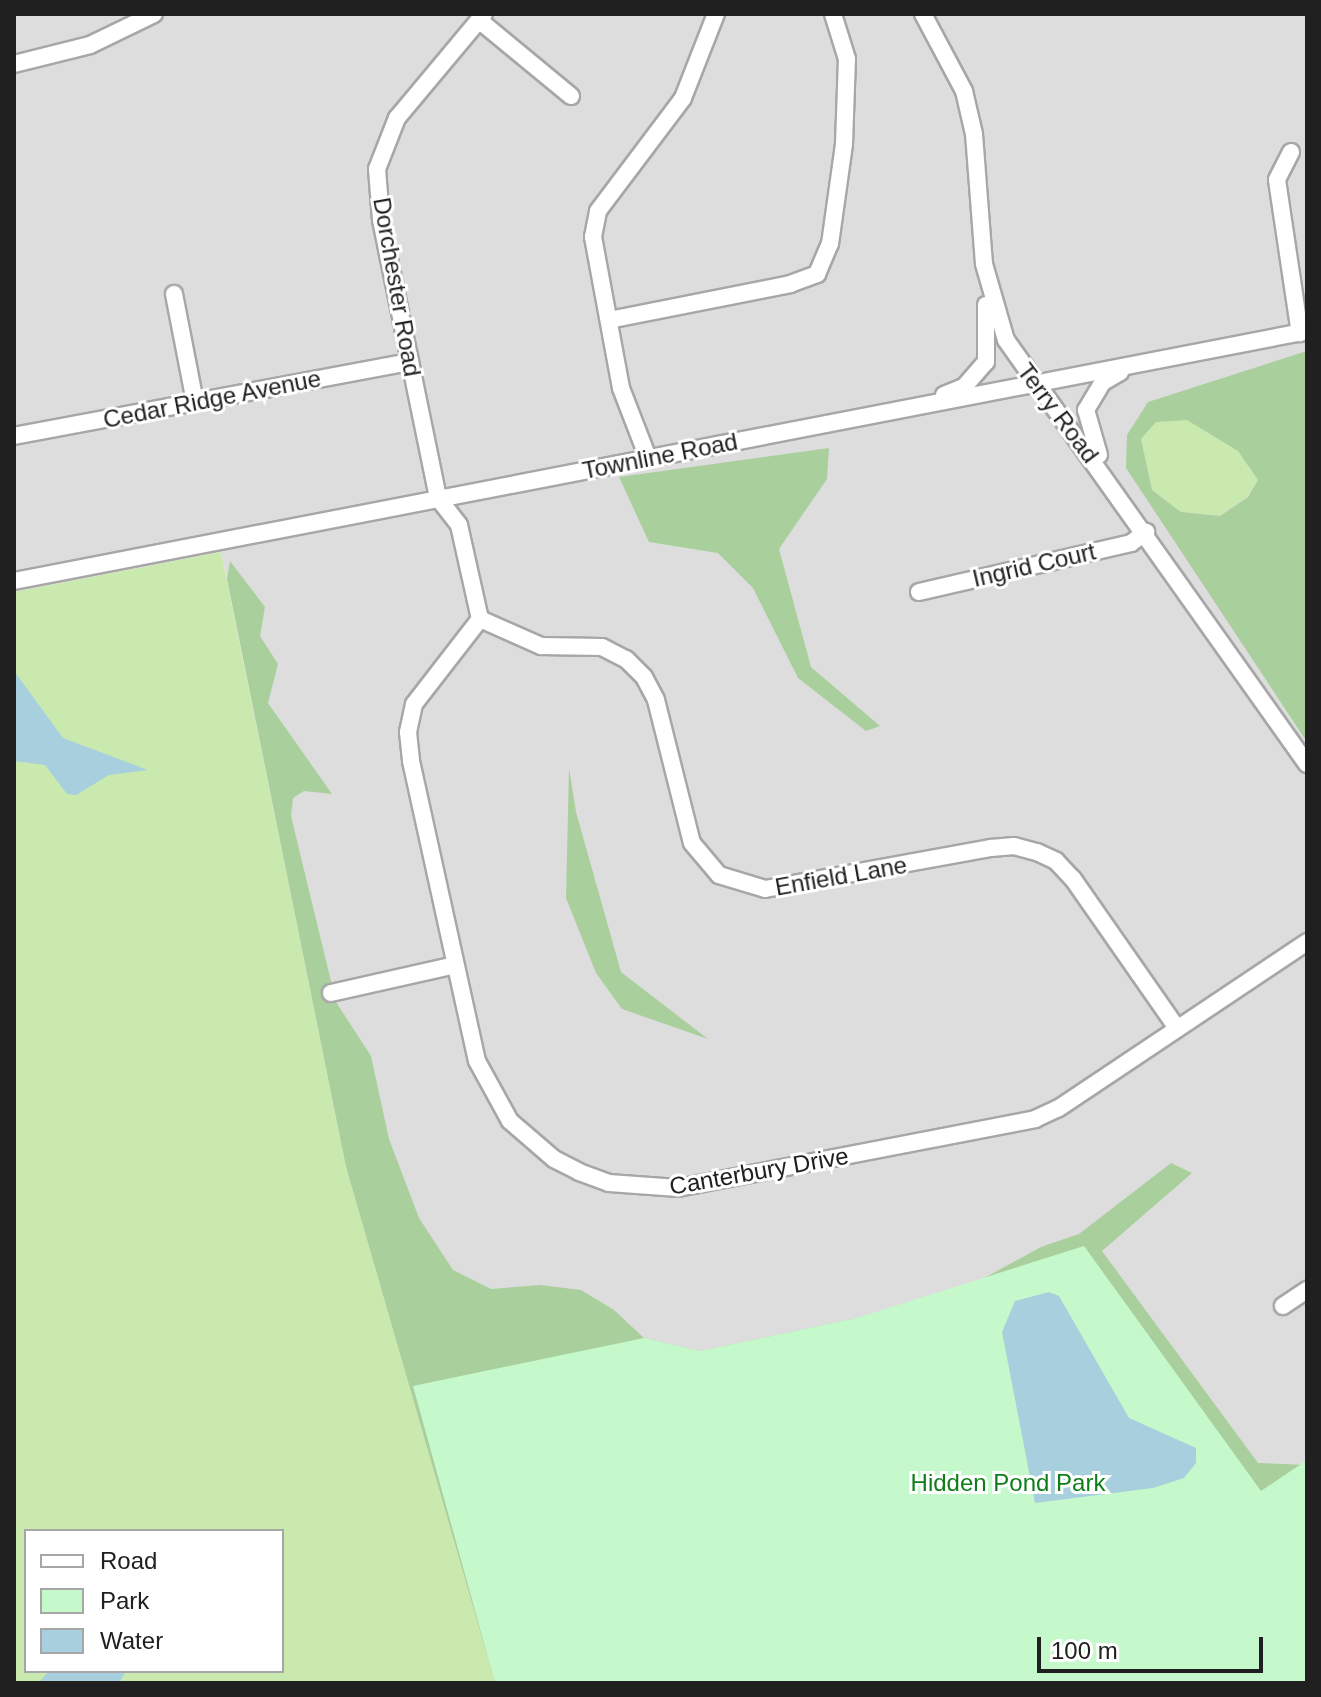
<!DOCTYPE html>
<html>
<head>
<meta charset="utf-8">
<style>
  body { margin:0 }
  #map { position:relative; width:1321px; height:1697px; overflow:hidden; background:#f0ede7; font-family:Helvetica,sans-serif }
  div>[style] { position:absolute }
  .residential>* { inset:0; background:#dedddd }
  .grass>* { inset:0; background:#c9e9ae }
  .forest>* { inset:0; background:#a9cf9c }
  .park>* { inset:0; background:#c5f9cb }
  .water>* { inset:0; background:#a8cfdd }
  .roads { filter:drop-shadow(2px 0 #a7a7a7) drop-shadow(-2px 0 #a7a7a7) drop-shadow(0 2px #a7a7a7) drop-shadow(0 -2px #a7a7a7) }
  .minor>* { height:16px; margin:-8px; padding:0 8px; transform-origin:8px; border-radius:8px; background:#fff }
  span { translate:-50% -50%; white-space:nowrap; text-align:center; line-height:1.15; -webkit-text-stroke:6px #fff; paint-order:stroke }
  .street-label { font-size:24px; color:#202020 }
  .park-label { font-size:24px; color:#0e7e1a }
  .frame { position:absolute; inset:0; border:16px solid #202020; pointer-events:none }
  .legend { position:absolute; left:24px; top:1529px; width:260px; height:144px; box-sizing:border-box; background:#fff; border:2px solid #a6a6a6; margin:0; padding:10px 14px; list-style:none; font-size:24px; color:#202020 }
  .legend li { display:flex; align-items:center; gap:16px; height:40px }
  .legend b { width:40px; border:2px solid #a6a6a6 }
  .scale { position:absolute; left:1037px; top:1637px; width:226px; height:36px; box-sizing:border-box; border:4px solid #202020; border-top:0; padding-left:10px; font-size:24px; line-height:28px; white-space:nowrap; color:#202020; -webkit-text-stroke:6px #fff; paint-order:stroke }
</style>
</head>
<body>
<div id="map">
  <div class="residential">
    <div style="clip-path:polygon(14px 14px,1307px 14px,1307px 1460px,1261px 1491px,975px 1283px,857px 1318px,700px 1351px,673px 1346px,413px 1386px,302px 938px,221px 552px,14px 592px)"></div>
  </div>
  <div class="grass">
    <div style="clip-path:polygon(1187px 419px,1238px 451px,1258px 480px,1248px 496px,1220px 516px,1181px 512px,1152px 490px,1141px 439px,1156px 422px)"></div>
    <div style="clip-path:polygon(evenodd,221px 552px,346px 1167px,495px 1683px,14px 1683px,14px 592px,221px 552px,26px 1531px,282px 1531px,282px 1671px,26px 1671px,26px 1531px)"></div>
  </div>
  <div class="forest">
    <div style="clip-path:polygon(evenodd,1307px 351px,1307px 738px,1305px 739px,1126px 468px,1127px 435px,1148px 402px,1307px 351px,1187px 420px,1238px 451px,1258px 480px,1248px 497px,1220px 516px,1181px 512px,1152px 490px,1141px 439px,1156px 422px,1187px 420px)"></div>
    <div style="clip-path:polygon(829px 448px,827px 479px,779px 549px,811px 667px,880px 726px,866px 731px,798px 678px,753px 588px,718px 553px,649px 542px,619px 477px)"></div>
    <div style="clip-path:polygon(230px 561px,265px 607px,260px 636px,278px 664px,268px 703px,332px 794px,304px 791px,293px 798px,291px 816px,336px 1002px,371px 1056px,389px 1139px,419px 1218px,453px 1270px,491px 1289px,540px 1285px,581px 1290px,614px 1310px,644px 1338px,700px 1351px,857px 1318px,975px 1283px,1041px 1247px,1079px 1234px,1171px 1163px,1192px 1173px,1102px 1251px,1258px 1463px,1307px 1465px,1307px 1683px,495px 1683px,346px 1167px,227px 579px)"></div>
    <div style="clip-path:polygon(569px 768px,576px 812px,621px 972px,708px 1039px,622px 1009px,596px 973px,566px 898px)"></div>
  </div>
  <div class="park">
    <div style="clip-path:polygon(1084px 1246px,1261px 1491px,1307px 1460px,1307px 1683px,495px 1683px,413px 1386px,644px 1338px,700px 1351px,857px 1318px)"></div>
  </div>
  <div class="water">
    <div style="clip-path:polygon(14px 671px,63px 738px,148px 770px,109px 775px,76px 795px,67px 794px,45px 765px,14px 761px)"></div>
    <div style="clip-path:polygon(1049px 1292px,1059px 1296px,1129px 1418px,1196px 1448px,1196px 1463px,1184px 1478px,1153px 1488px,1035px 1503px,1002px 1332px,1015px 1301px)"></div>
    <div style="clip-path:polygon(49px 1671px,126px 1671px,119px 1683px,38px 1683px)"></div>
  </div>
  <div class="roads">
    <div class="minor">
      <div style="left:484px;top:14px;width:136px;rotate:129.9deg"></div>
      <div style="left:397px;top:118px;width:55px;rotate:111.4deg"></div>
      <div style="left:377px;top:169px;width:51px;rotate:85.5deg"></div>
      <div style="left:381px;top:220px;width:284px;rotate:78.4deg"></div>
      <div style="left:438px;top:498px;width:34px;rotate:52deg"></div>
      <div style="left:459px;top:525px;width:96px;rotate:77.4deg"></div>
      <div style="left:480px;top:619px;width:108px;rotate:127.8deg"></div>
      <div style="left:414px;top:704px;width:29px;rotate:102deg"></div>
      <div style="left:408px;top:732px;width:29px;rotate:84deg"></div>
      <div style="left:411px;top:761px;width:307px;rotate:77.6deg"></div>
      <div style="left:477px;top:1061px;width:68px;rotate:61.2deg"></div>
      <div style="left:510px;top:1121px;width:58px;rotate:40.8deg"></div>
      <div style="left:554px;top:1159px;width:28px;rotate:27deg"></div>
      <div style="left:579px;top:1172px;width:32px;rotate:20deg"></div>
      <div style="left:609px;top:1183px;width:69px;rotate:4.1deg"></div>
      <div style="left:678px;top:1188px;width:364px;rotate:-10.9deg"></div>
      <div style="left:1035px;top:1119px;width:26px;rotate:-25deg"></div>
      <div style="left:1059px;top:1108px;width:298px;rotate:-33.8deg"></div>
      <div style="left:923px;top:14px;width:87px;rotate:62deg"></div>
      <div style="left:964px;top:91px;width:44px;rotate:76.9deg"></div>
      <div style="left:974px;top:134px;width:130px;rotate:85.6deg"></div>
      <div style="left:984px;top:264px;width:79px;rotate:73.9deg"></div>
      <div style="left:1006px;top:340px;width:520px;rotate:54.63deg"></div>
      <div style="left:480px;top:21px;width:118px;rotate:39.5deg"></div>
      <div style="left:14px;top:64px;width:78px;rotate:-14deg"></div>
      <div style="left:90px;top:45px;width:71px;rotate:-25.8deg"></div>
      <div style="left:1291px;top:152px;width:31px;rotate:117deg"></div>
      <div style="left:1277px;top:180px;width:155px;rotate:81.5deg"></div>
      <div style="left:174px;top:294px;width:110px;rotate:79deg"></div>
      <div style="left:609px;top:320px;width:185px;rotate:-11.2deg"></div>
      <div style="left:790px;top:284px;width:29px;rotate:-20deg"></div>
      <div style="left:817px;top:274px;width:33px;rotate:-67deg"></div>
      <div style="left:830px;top:244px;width:101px;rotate:-82deg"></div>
      <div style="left:844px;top:144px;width:85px;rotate:-88deg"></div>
      <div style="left:847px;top:59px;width:47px;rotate:-107.3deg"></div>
      <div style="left:944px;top:395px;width:22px;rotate:-22deg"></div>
      <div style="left:964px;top:387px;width:33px;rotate:-49deg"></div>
      <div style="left:986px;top:362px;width:57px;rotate:-90deg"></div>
      <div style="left:14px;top:436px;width:403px;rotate:-10.6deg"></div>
      <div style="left:1099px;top:455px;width:47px;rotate:-106.1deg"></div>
      <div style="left:1086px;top:410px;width:33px;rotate:-59deg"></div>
      <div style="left:1103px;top:382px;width:20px;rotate:-30deg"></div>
      <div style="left:648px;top:458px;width:75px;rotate:-111.1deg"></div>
      <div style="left:621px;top:388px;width:154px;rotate:-100.5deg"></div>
      <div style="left:593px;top:237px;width:26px;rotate:-79deg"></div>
      <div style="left:598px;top:211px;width:141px;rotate:-53deg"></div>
      <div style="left:683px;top:98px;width:90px;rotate:-68.6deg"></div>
      <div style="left:14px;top:581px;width:1317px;rotate:-10.94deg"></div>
      <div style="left:919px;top:592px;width:218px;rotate:-13deg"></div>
      <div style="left:1131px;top:543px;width:19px;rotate:-36deg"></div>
      <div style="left:480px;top:619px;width:67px;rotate:23.9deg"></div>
      <div style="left:541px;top:646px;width:61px;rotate:0.9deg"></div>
      <div style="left:602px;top:647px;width:27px;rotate:27deg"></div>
      <div style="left:626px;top:659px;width:25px;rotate:45deg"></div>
      <div style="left:644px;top:677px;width:26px;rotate:62deg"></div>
      <div style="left:656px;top:700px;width:147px;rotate:75.9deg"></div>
      <div style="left:692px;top:843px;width:42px;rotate:49.8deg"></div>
      <div style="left:719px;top:875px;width:48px;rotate:16.9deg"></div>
      <div style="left:765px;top:889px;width:230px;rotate:-10.3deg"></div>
      <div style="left:991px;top:848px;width:23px;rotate:-5deg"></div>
      <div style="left:1014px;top:846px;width:24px;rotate:15deg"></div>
      <div style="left:1037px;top:852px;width:21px;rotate:25deg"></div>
      <div style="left:1056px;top:861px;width:25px;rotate:47deg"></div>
      <div style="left:1073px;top:879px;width:182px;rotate:55.1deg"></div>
      <div style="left:331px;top:993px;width:127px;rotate:-12.7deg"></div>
      <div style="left:1283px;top:1306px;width:29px;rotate:-34deg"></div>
    </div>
  </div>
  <div class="street-label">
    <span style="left:397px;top:287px;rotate:80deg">Dorchester Road</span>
    <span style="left:212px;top:399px;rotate:-11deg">Cedar Ridge Avenue</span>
    <span style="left:1058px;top:413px;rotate:53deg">Terry Road</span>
    <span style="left:660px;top:456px;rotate:-11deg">Townline Road</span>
    <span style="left:1034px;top:565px;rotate:-13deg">Ingrid Court</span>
    <span style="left:841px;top:876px;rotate:-10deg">Enfield Lane</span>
    <span style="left:759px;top:1171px;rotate:-10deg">Canterbury Drive</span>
  </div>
  <div class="park-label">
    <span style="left:1008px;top:1483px">Hidden Pond Park</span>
  </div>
  <div class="frame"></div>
  <ul class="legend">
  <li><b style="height:10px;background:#fff"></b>Road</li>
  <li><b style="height:22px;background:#c5f9cb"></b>Park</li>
  <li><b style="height:22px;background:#a8cfdd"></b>Water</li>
  </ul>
  <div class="scale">100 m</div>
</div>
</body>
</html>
